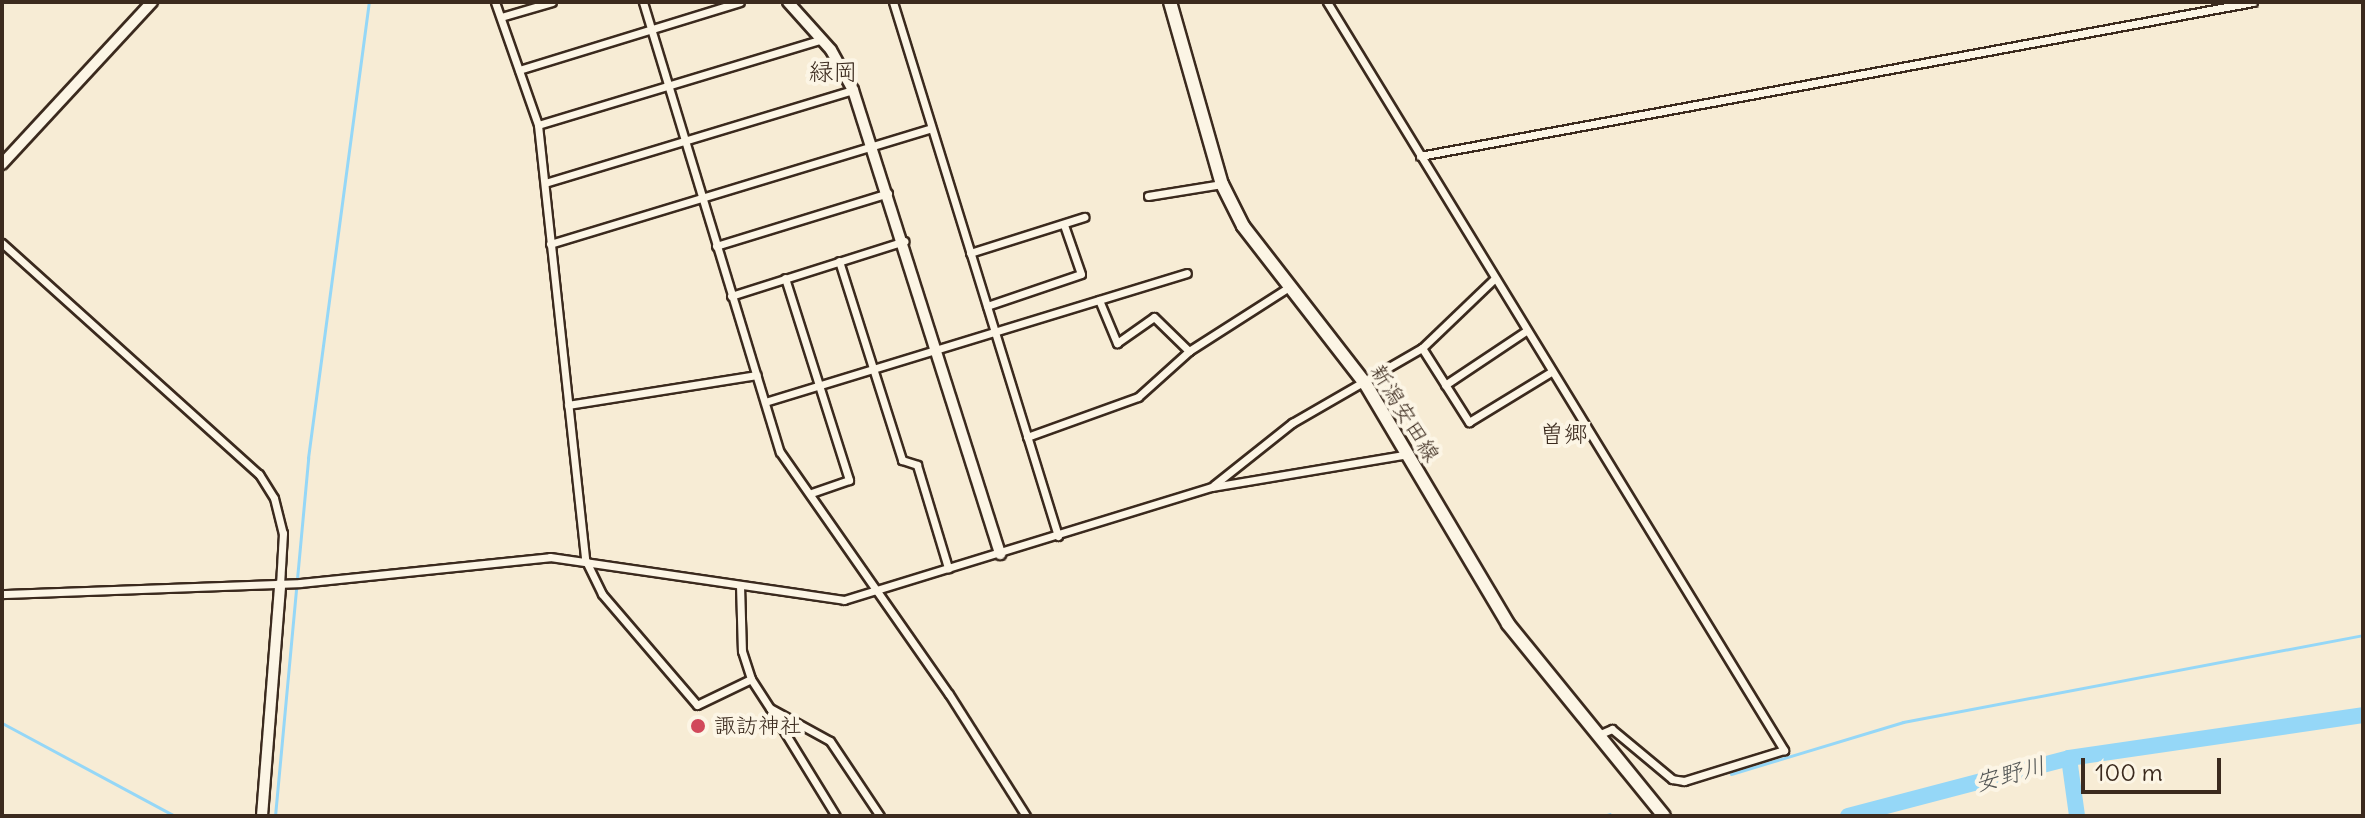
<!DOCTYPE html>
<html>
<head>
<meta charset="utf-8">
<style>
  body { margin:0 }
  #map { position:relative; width:2365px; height:818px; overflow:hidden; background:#f7ecd5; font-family:Delius,"Klee One",sans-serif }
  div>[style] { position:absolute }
  .stream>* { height:3px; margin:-1.5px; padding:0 1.5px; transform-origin:1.5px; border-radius:1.5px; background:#95d7f7 }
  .river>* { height:16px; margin:-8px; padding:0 8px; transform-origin:8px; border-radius:8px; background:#95d7f7 }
  .roads { filter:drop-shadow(2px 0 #3b2a1e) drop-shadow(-2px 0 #3b2a1e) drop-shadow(0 2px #3b2a1e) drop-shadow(0 -2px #3b2a1e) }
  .street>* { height:7px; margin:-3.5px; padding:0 3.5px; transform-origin:3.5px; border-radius:3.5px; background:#fcf5e5 }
  .secondary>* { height:10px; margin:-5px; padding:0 5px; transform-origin:5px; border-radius:5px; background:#fcf5e5 }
  .primary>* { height:12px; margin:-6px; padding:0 6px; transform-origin:6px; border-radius:6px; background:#fcf5e5 }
  .dots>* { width:22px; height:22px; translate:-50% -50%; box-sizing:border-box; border:4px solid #fcf5e5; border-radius:50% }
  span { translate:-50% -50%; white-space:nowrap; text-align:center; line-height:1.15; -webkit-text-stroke:8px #fcf5e5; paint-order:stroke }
  .street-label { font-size:22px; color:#3b2a1e }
  .poi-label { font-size:22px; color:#3b2a1e }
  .left { translate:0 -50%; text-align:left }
  .neighbourhood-label { font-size:24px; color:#3b2a1e }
  .water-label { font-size:24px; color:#525554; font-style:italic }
  .frame { position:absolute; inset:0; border:4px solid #3b2a1e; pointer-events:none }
  .scale { position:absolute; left:2081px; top:758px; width:140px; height:36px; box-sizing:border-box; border:4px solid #3b2a1e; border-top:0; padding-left:10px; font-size:24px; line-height:28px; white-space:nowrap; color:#3b2a1e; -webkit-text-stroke:6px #fcf5e5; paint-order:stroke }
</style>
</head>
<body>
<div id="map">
  <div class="stream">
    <div style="left:2px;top:723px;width:196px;rotate:28.3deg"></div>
    <div style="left:1731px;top:774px;width:180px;rotate:-16.8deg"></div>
    <div style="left:1903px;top:722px;width:468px;rotate:-10.7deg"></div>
    <div style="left:275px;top:816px;width:360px;rotate:-84.7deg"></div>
    <div style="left:308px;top:458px;width:460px;rotate:-82.4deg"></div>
    <div style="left:1603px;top:816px;width:7px;rotate:-16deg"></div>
  </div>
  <div class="river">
    <div style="left:2069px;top:758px;width:59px;rotate:82.1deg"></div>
    <div style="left:1848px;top:816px;width:228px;rotate:-14.7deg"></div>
    <div style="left:2069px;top:758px;width:297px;rotate:-8.3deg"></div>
  </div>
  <div class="roads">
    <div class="street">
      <div style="left:495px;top:2px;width:130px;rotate:70.7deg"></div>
      <div style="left:538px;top:125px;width:437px;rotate:83.8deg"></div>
      <div style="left:585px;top:559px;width:39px;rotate:64deg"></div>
      <div style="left:602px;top:594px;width:146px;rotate:49.4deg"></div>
      <div style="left:697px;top:705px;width:60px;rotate:-25.7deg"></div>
      <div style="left:643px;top:2px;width:470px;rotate:73.1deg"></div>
      <div style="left:780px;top:452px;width:295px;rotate:55.1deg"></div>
      <div style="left:949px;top:694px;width:144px;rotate:57.7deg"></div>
      <div style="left:893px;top:2px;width:559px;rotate:72.83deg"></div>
      <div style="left:1327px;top:2px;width:877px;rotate:58.58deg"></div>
      <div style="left:1784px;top:750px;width:105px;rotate:162.8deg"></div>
      <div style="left:1684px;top:781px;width:12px;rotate:-171deg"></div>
      <div style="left:1672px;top:779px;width:78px;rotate:-140.2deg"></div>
      <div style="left:1612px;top:729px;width:15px;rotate:157deg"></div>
      <div style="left:501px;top:17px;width:53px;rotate:-16.4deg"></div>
      <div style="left:519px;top:70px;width:231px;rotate:-17.1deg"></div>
      <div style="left:538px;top:125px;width:297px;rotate:-16.8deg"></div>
      <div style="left:1420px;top:156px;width:847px;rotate:-10.47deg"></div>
      <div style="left:545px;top:183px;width:322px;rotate:-16.8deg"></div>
      <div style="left:1148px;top:196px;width:75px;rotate:-9.2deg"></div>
      <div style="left:2px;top:243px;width:346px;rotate:42deg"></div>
      <div style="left:259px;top:474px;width:28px;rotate:58deg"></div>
      <div style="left:274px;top:498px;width:36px;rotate:76deg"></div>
      <div style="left:283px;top:533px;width:52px;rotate:93.3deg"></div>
      <div style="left:550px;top:244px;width:398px;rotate:-16.9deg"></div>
      <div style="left:716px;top:246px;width:180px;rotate:-17.1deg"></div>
      <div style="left:970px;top:253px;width:120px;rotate:-17.5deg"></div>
      <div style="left:839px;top:261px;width:209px;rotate:72.4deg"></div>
      <div style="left:902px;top:460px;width:16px;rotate:18deg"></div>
      <div style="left:917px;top:465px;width:108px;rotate:73.2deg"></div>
      <div style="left:785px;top:278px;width:212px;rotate:72.4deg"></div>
      <div style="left:849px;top:480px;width:39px;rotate:161deg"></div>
      <div style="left:731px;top:296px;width:182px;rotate:-17.6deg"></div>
      <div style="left:1099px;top:300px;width:47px;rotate:67.3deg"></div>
      <div style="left:1117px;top:343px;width:45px;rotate:-35.1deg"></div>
      <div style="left:1154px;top:317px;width:49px;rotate:44.2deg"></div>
      <div style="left:987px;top:306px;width:99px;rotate:-18.8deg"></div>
      <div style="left:1081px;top:274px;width:52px;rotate:-109.1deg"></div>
      <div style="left:1422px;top:348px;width:88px;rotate:57.6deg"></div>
      <div style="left:1469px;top:422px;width:96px;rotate:-31.4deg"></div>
      <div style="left:1445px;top:385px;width:97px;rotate:-33.7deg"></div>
      <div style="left:765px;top:402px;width:441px;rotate:-17deg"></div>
      <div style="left:568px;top:405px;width:191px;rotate:-9deg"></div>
      <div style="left:1027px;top:437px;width:118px;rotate:-19.8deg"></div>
      <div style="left:1138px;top:397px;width:69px;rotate:-42deg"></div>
      <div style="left:1189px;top:351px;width:119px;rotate:-32.6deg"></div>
      <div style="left:1214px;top:485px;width:100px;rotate:-38.5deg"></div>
      <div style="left:1292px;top:423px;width:150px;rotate:-30deg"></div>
      <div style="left:1422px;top:348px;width:101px;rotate:-43.8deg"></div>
      <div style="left:740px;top:585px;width:66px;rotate:88.3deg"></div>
      <div style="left:742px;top:651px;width:29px;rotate:72deg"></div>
      <div style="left:751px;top:679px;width:35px;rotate:57deg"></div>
      <div style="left:770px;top:708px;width:68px;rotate:28.8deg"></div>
      <div style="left:830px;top:741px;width:90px;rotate:56.3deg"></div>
      <div style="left:2px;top:594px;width:298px;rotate:-2.1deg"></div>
      <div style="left:300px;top:583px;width:251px;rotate:-5.9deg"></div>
      <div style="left:550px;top:557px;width:297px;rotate:8.3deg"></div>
      <div style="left:844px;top:600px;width:385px;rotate:-17.1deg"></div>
      <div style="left:1212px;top:487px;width:200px;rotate:-9.5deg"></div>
      <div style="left:771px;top:710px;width:124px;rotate:58.5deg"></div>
    </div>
    <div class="secondary">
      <div style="left:788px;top:2px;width:64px;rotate:48.1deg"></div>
      <div style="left:831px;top:50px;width:46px;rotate:61.2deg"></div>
      <div style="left:853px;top:90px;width:487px;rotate:72.4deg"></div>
      <div style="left:2px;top:164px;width:221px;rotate:-47.2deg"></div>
      <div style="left:262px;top:816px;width:232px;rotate:-85.5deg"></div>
    </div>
    <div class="primary">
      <div style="left:1170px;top:2px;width:189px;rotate:74.1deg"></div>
      <div style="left:1222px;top:184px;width:47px;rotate:63.4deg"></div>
      <div style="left:1243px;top:226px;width:199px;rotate:52.2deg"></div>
      <div style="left:1365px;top:383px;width:280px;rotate:59.3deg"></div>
      <div style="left:1508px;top:624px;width:247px;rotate:50.9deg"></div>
    </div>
  </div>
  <div class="dots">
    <div style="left:698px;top:726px;background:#d1495b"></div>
  </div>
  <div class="street-label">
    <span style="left:1405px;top:413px;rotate:58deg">新潟安田線</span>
  </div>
  <div class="poi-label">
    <span class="left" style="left:714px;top:726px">諏訪神社</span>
  </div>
  <div class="neighbourhood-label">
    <span style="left:833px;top:72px">緑岡</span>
    <span style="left:1564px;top:434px">曽郷</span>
  </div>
  <div class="water-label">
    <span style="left:2010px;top:774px;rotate:-15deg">安野川</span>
  </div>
  <div class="frame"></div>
  <div class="scale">100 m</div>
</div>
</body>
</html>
